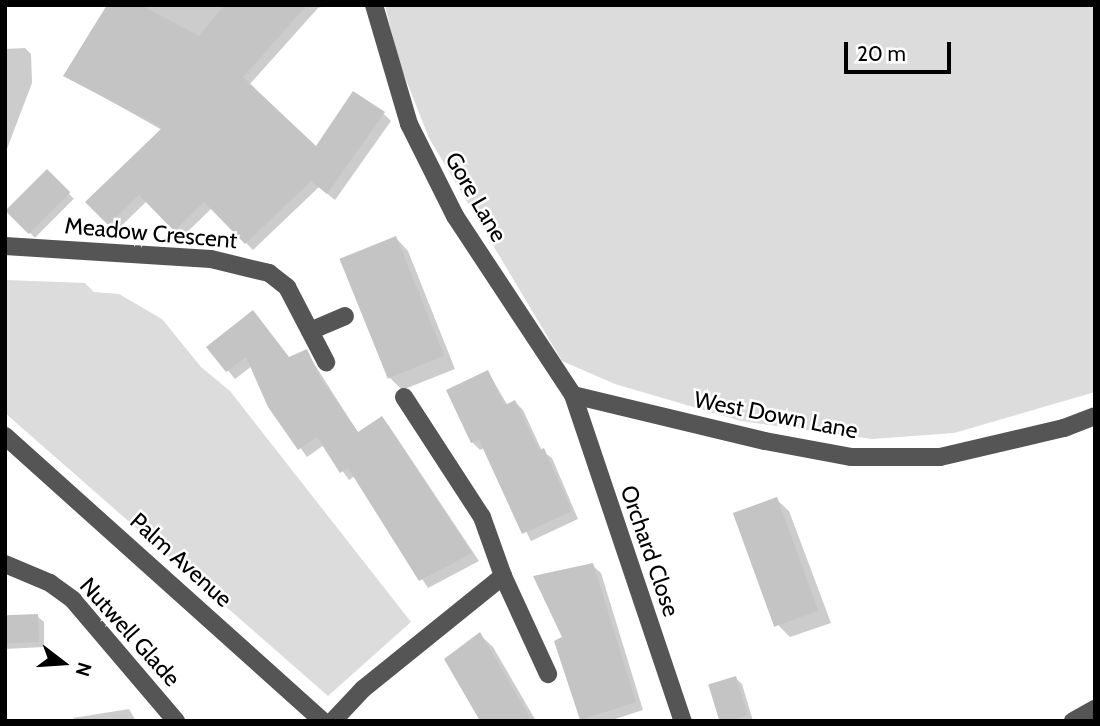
<!DOCTYPE html>
<html>
<head>
<meta charset="utf-8">
<style>
  body { margin:0 }
  #map { position:relative; width:1100px; height:726px; overflow:hidden; background:#fff; font-family:Cabin,sans-serif }
  div>[style] { position:absolute }
  .green>* { inset:0; background:#dcdcdc }
  .shadow>* { inset:0; background:#0003; transform-origin:0 0 }
  .building>* { inset:0; background:#c4c4c4; transform-origin:0 0 }
  .minor>* { height:18px; margin:-9px; padding:0 9px; transform-origin:9px; border-radius:9px; background:#555 }
  span { translate:-50% -50%; white-space:nowrap; text-align:center; line-height:1.15; -webkit-text-stroke:5px #fff; paint-order:stroke }
  .street-label { font-size:23px; color:#000 }
  .frame { position:absolute; inset:0; border:7px solid #000; pointer-events:none }
  .north { position:absolute; left:28px; top:628px; width:70px; height:70px; -webkit-text-stroke:5px #fff; paint-order:stroke; rotate:107deg; font-size:19px; font-weight:700; line-height:28px; text-align:center; color:#000 }
  .north::after { content:''; display:block; margin:auto; width:24px; height:32px; background:#000; clip-path:polygon(50% 0,100% 100%,50% 72%,0 100%) }
  .scale { position:absolute; left:844px; top:42px; width:107px; height:32px; box-sizing:border-box; border:4px solid #000; border-top:0; padding-left:9px; font-size:21px; line-height:24px; white-space:nowrap; color:#000; -webkit-text-stroke:5px #fff; paint-order:stroke }
</style>
</head>
<body>
<div id="map">
  <div class="green">
    <div style="clip-path:polygon(385px 5px,1095px 5px,1095px 392px,954px 433px,872px 439px,741px 421px,615px 384px,562px 361px,429px 138px,399px 62px)"></div>
    <div style="clip-path:polygon(5px 280px,85px 283px,94px 292px,119px 294px,162px 319px,201px 367px,230px 391px,411px 622px,328px 696px,5px 413px)"></div>
  </div>
  <div class="shadow">
    <div style="clip-path:polygon(109px 5px,328px 5px,318px 8px,249px 85px,316px 149px,384px 114px,391px 121px,335px 200px,319px 187px,253px 250px,212px 208px,182px 237px,147px 201px,116px 231px,88px 202px,162px 130px,70px 78px)"></div>
    <div style="clip-path:polygon(25px 48px,31px 54px,32px 83px,5px 154px,5px 49px)"></div>
    <div style="left:47px;top:172px;width:38px;height:55px;rotate:45deg"></div>
    <div style="clip-path:polygon(396px 238px,408px 251px,455px 369px,402px 390px,389px 377px)"></div>
    <div style="clip-path:polygon(209px 347px,290px 359px,306px 351px,359px 434px,382px 418px,389px 426px,479px 561px,428px 588px,355px 476px,349px 480px,324px 445px,307px 457px,270px 406px,252px 366px,235px 379px)"></div>
    <div style="clip-path:polygon(488px 372px,508px 406px,515px 402px,523px 410px,542px 451px,552px 458px,578px 519px,531px 541px,484px 448px,480px 450px,472px 442px)"></div>
    <div style="clip-path:polygon(776px 499px,789px 511px,831px 623px,790px 637px,778px 625px)"></div>
    <div style="clip-path:polygon(592px 565px,601px 573px,643px 710px,609px 721px,582px 719px,564px 637px)"></div>
    <div style="clip-path:polygon(37px 616px,44px 622px,44px 647px,5px 649px,5px 618px)"></div>
    <div style="clip-path:polygon(480px 635px,493px 647px,536px 721px,482px 721px)"></div>
    <div style="clip-path:polygon(735px 678px,742px 684px,753px 721px,721px 721px,711px 686px)"></div>
    <div style="clip-path:polygon(129px 709px,136px 721px,74px 721px,73px 718px)"></div>
  </div>
  <div class="building">
    <div style="clip-path:polygon(107px 5px,141px 5px,199px 36px,224px 5px,307px 5px,243px 77px,316px 146px,353px 91px,385px 112px,327px 194px,311px 181px,245px 244px,204px 202px,174px 231px,139px 195px,108px 225px,85px 202px,162px 128px,63px 76px)"></div>
    <div style="left:47px;top:169px;width:33px;height:59px;rotate:45deg"></div>
    <div style="left:396px;top:236px;width:129px;height:61px;rotate:68deg"></div>
    <div style="clip-path:polygon(253px 310px,289px 357px,307px 349px,321px 379px,358px 432px,382px 416px,472px 553px,419px 581px,348px 468px,340px 473px,317px 437px,298px 450px,268px 407px,246px 357px,226px 372px,206px 347px)"></div>
    <div style="clip-path:polygon(488px 370px,505px 405px,515px 400px,539px 450px,544px 448px,572px 511px,522px 534px,479px 440px,471px 443px,446px 390px)"></div>
    <div style="left:777px;top:497px;width:121px;height:47px;rotate:70deg"></div>
    <div style="clip-path:polygon(593px 563px,636px 702px,580px 720px,554px 641px,562px 637px,533px 576px)"></div>
    <div style="left:38px;top:614px;width:28px;height:33px;rotate:88deg"></div>
    <div style="clip-path:polygon(480px 632px,532px 721px,480px 721px,444px 659px)"></div>
    <div style="left:736px;top:676px;width:41px;height:29px;rotate:73deg"></div>
  </div>
  <div class="minor">
    <div style="left:374px;top:5px;width:124px;rotate:73.6deg"></div>
    <div style="left:409px;top:124px;width:103px;rotate:63.4deg"></div>
    <div style="left:455px;top:216px;width:214px;rotate:56.6deg"></div>
    <div style="left:573px;top:395px;width:344px;rotate:71.4deg"></div>
    <div style="left:5px;top:246px;width:206px;rotate:3.6deg"></div>
    <div style="left:211px;top:259px;width:60px;rotate:13.6deg"></div>
    <div style="left:269px;top:273px;width:23px;rotate:38deg"></div>
    <div style="left:287px;top:287px;width:85px;rotate:62.5deg"></div>
    <div style="left:310px;top:331px;width:38px;rotate:-23deg"></div>
    <div style="left:573px;top:395px;width:197px;rotate:13.5deg"></div>
    <div style="left:765px;top:441px;width:87px;rotate:10.5deg"></div>
    <div style="left:851px;top:457px;width:89px"></div>
    <div style="left:940px;top:457px;width:127px;rotate:-13.2deg"></div>
    <div style="left:1064px;top:428px;width:33px;rotate:-21deg"></div>
    <div style="left:404px;top:397px;width:143px;rotate:57deg"></div>
    <div style="left:482px;top:517px;width:63px;rotate:70.4deg"></div>
    <div style="left:503px;top:576px;width:108px;rotate:65.3deg"></div>
    <div style="left:5px;top:436px;width:427px;rotate:41.9deg"></div>
    <div style="left:5px;top:564px;width:49px;rotate:22.9deg"></div>
    <div style="left:50px;top:583px;width:29px;rotate:36deg"></div>
    <div style="left:73px;top:600px;width:159px;rotate:49.6deg"></div>
    <div style="left:333px;top:721px;width:44px;rotate:-46.8deg"></div>
    <div style="left:363px;top:689px;width:180px;rotate:-38.9deg"></div>
    <div style="left:1073px;top:721px;width:25px;rotate:-29deg"></div>
  </div>
  <div class="street-label">
    <span style="left:476px;top:197px;rotate:60deg">Gore Lane</span>
    <span style="left:151px;top:233px;rotate:5deg">Meadow Crescent</span>
    <span style="left:776px;top:415px;rotate:11deg">West Down Lane</span>
    <span style="left:650px;top:551px;rotate:71deg">Orchard Close</span>
    <span style="left:181px;top:560px;rotate:42deg">Palm Avenue</span>
    <span style="left:130px;top:632px;rotate:48deg">Nutwell Glade</span>
  </div>
  <div class="frame"></div>
  <div class="north">N</div>
  <div class="scale">20 m</div>
</div>
</body>
</html>
